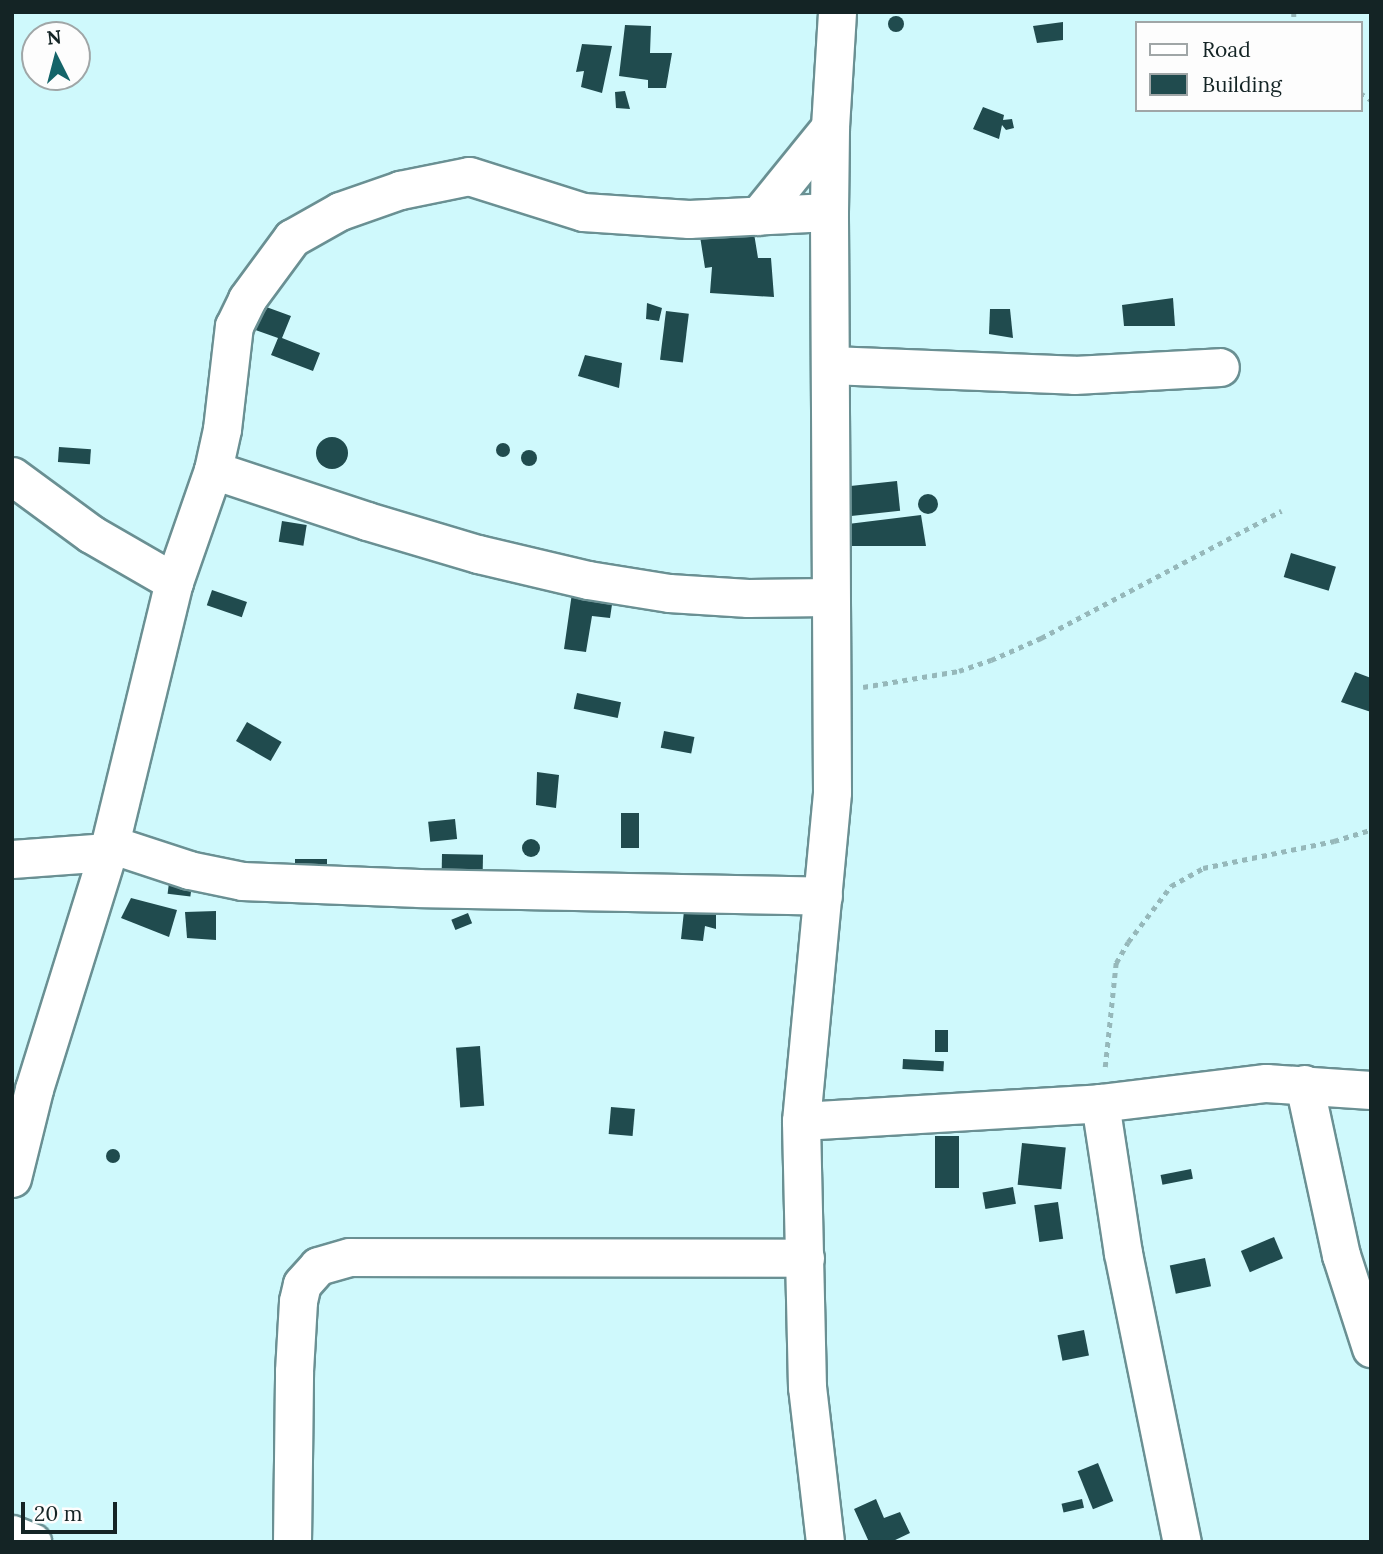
<!DOCTYPE html>
<html>
<head>
<meta charset="utf-8">
<style>
  body { margin:0 }
  #map { position:relative; width:1383px; height:1554px; overflow:hidden; background:#cff9fc; font-family:Lora,serif }
  div>[style] { position:absolute }
  .building>* { inset:0; background:#204b4e; transform-origin:0 0 }
  .round { border-radius:50% }
  .path>* { height:4.5px; margin-top:-2.25px; transform-origin:0; background:repeating-linear-gradient(90deg,#96b8ba 0 5px,transparent 0 10px) }
  .roads { filter:drop-shadow(2px 0 #6a9093) drop-shadow(-2px 0 #6a9093) drop-shadow(0 2px #6a9093) drop-shadow(0 -2px #6a9093) }
  .street>* { height:37px; margin:-18.5px; padding:0 18.5px; transform-origin:18.5px; border-radius:18.5px; background:#fff }
  span { translate:-50% -50%; white-space:nowrap; text-align:center; line-height:1.15; -webkit-text-stroke:7px #fdfdfd; paint-order:stroke }
  .frame { position:absolute; inset:0; border:14px solid #142425; pointer-events:none }
  .legend { position:absolute; left:1135px; top:21px; width:228px; height:91px; box-sizing:border-box; background:#fdfdfd; border:2px solid #a0a6a7; margin:0; padding:9px 12px; list-style:none; font-size:21px; color:#142425 }
  .legend li { display:flex; align-items:center; gap:14px; height:35px }
  .legend b { width:35px; border:2px solid #a0a6a7 }
  .north { position:absolute; left:21px; top:21px; width:70px; height:70px; box-sizing:border-box; background:#fdfdfd; border:2px solid #a0a6a7; border-radius:50%; rotate:354deg; font-size:19px; font-weight:700; line-height:28px; text-align:center; color:#142425 }
  .north::after { content:''; display:block; margin:auto; width:24px; height:32px; background:#146469; clip-path:polygon(50% 0,100% 100%,50% 72%,0 100%) }
  .scale { position:absolute; left:21px; top:1502px; width:96px; height:32px; box-sizing:border-box; border:4px solid #142425; border-top:0; padding-left:9px; font-size:21px; line-height:24px; white-space:nowrap; color:#142425; -webkit-text-stroke:5px #fdfdfd; paint-order:stroke }
</style>
</head>
<body>
<div id="map">
  <div class="building">
    <div class="round" style="left:888px;top:16px;width:16px;height:16px"></div>
    <div style="clip-path:polygon(1063px 22px,1063px 40px,1037px 43px,1033px 26px)"></div>
    <div style="clip-path:polygon(625px 25px,651px 26px,650px 53px,672px 53px,666px 88px,648px 88px,648px 80px,619px 76px)"></div>
    <div style="clip-path:polygon(582px 44px,612px 46px,602px 93px,581px 87px,584px 71px,576px 72px)"></div>
    <div style="clip-path:polygon(625px 91px,630px 109px,616px 108px,615px 92px)"></div>
    <div style="clip-path:polygon(983px 107px,1004px 115px,1003px 120px,1012px 119px,1014px 128px,1006px 130px,1002px 125px,999px 139px,973px 129px)"></div>
    <div style="clip-path:polygon(752px 221px,758px 258px,771px 258px,774px 297px,710px 293px,712px 267px,705px 268px,699px 230px)"></div>
    <div style="clip-path:polygon(1173px 298px,1175px 326px,1124px 326px,1122px 305px)"></div>
    <div style="clip-path:polygon(247px 300px,291px 316px,282px 338px,320px 353px,313px 371px,271px 355px,278px 338px,238px 324px)"></div>
    <div style="clip-path:polygon(647px 303px,662px 308px,659px 321px,646px 319px)"></div>
    <div style="clip-path:polygon(990px 309px,1010px 309px,1013px 338px,989px 334px)"></div>
    <div style="left:666px;top:311px;width:23px;height:49px;rotate:7deg"></div>
    <div style="clip-path:polygon(585px 355px,622px 363px,619px 388px,578px 376px)"></div>
    <div class="round" style="left:316px;top:437px;width:32px;height:32px"></div>
    <div class="round" style="left:496px;top:443px;width:14px;height:14px"></div>
    <div style="left:59px;top:447px;width:32px;height:15px;rotate:4deg"></div>
    <div class="round" style="left:521px;top:450px;width:16px;height:16px"></div>
    <div style="left:897px;top:481px;width:30px;height:61px;rotate:84deg"></div>
    <div class="round" style="left:918px;top:494px;width:20px;height:20px"></div>
    <div style="clip-path:polygon(921px 515px,926px 546px,850px 546px,848px 524px)"></div>
    <div style="left:282px;top:521px;width:25px;height:21px;rotate:9deg"></div>
    <div style="left:1291px;top:553px;width:47px;height:25px;rotate:17deg"></div>
    <div style="left:212px;top:590px;width:37px;height:16px;rotate:19deg"></div>
    <div style="clip-path:polygon(572px 593px,613px 598px,610px 618px,592px 616px,586px 652px,564px 649px)"></div>
    <div style="clip-path:polygon(1355px 672px,1371px 678px,1371px 712px,1341px 702px)"></div>
    <div style="left:577px;top:693px;width:45px;height:16px;rotate:12deg"></div>
    <div style="left:247px;top:722px;width:40px;height:22px;rotate:30deg"></div>
    <div style="left:664px;top:731px;width:31px;height:17px;rotate:11deg"></div>
    <div style="clip-path:polygon(537px 772px,559px 775px,556px 808px,536px 805px)"></div>
    <div style="left:639px;top:813px;width:35px;height:18px;rotate:90deg"></div>
    <div style="left:455px;top:819px;width:20px;height:27px;rotate:84deg"></div>
    <div class="round" style="left:522px;top:839px;width:18px;height:18px"></div>
    <div style="left:442px;top:854px;width:41px;height:17px;rotate:1deg"></div>
    <div style="left:327px;top:859px;width:17px;height:32px;rotate:90deg"></div>
    <div style="left:171px;top:866px;width:23px;height:28px;rotate:7deg"></div>
    <div style="clip-path:polygon(131px 898px,177px 910px,169px 937px,121px 918px)"></div>
    <div style="clip-path:polygon(716px 908px,716px 929px,705px 926px,703px 941px,681px 939px,684px 911px)"></div>
    <div style="clip-path:polygon(216px 911px,216px 940px,187px 938px,185px 912px)"></div>
    <div style="left:468px;top:913px;width:11px;height:18px;rotate:68deg"></div>
    <div style="left:935px;top:1030px;width:13px;height:22px"></div>
    <div style="left:480px;top:1046px;width:60px;height:24px;rotate:86deg"></div>
    <div style="left:903px;top:1059px;width:41px;height:10px;rotate:3deg"></div>
    <div style="left:611px;top:1107px;width:24px;height:27px;rotate:5deg"></div>
    <div style="left:935px;top:1136px;width:24px;height:52px"></div>
    <div style="left:1022px;top:1143px;width:44px;height:42px;rotate:6deg"></div>
    <div class="round" style="left:106px;top:1149px;width:14px;height:14px"></div>
    <div style="left:1191px;top:1169px;width:10px;height:31px;rotate:79deg"></div>
    <div style="left:1013px;top:1187px;width:17px;height:31px;rotate:80deg"></div>
    <div style="left:1058px;top:1202px;width:37px;height:24px;rotate:82deg"></div>
    <div style="left:1274px;top:1237px;width:23px;height:36px;rotate:67deg"></div>
    <div style="left:1205px;top:1258px;width:29px;height:36px;rotate:78deg"></div>
    <div style="left:1084px;top:1330px;width:26px;height:27px;rotate:79deg"></div>
    <div style="left:1098px;top:1463px;width:41px;height:22px;rotate:68deg"></div>
    <div style="clip-path:polygon(876px 1499px,884px 1518px,900px 1512px,910px 1533px,891px 1542px,869px 1542px,854px 1509px)"></div>
    <div style="left:1082px;top:1499px;width:9px;height:21px;rotate:77deg"></div>
  </div>
  <div class="path">
    <div style="left:1294px;top:12px;width:11px;rotate:90deg"></div>
    <div style="left:1360px;top:93px;width:13px;rotate:32deg"></div>
    <div style="left:863px;top:687px;width:97px;rotate:-9.5deg"></div>
    <div style="left:959px;top:671px;width:34px;rotate:-19deg"></div>
    <div style="left:991px;top:660px;width:55px;rotate:-23.7deg"></div>
    <div style="left:1041px;top:638px;width:272px;rotate:-27.9deg"></div>
    <div style="left:1105px;top:1067px;width:105px;rotate:-84deg"></div>
    <div style="left:1116px;top:963px;width:24px;rotate:-60deg"></div>
    <div style="left:1128px;top:942px;width:71px;rotate:-52.5deg"></div>
    <div style="left:1171px;top:886px;width:37px;rotate:-29deg"></div>
    <div style="left:1203px;top:868px;width:134px;rotate:-11.6deg"></div>
    <div style="left:1334px;top:841px;width:39px;rotate:-17deg"></div>
  </div>
  <div class="roads">
    <div class="street">
      <div style="left:758px;top:216px;width:114px;rotate:-51deg"></div>
      <div style="left:830px;top:365px;width:244px;rotate:2.3deg"></div>
      <div style="left:1074px;top:375px;width:146px;rotate:-3.1deg"></div>
      <div style="left:213px;top:470px;width:162px;rotate:18.3deg"></div>
      <div style="left:367px;top:521px;width:116px;rotate:16.6deg"></div>
      <div style="left:478px;top:554px;width:113px;rotate:13.3deg"></div>
      <div style="left:588px;top:580px;width:82px;rotate:9.1deg"></div>
      <div style="left:669px;top:593px;width:79px;rotate:3.6deg"></div>
      <div style="left:748px;top:598px;width:81px;rotate:-0.7deg"></div>
      <div style="left:12px;top:476px;width:98px;rotate:36.3deg"></div>
      <div style="left:91px;top:534px;width:96px;rotate:30deg"></div>
      <div style="left:110px;top:844px;width:83px;rotate:18.2deg"></div>
      <div style="left:189px;top:870px;width:54px;rotate:11.7deg"></div>
      <div style="left:242px;top:881px;width:177px;rotate:2.3deg"></div>
      <div style="left:419px;top:888px;width:404px;rotate:1.1deg"></div>
      <div style="left:12px;top:859px;width:96px;rotate:-4.2deg"></div>
      <div style="left:1304px;top:1084px;width:175px;rotate:77.8deg"></div>
      <div style="left:1341px;top:1255px;width:98px;rotate:72.1deg"></div>
      <div style="left:1100px;top:1103px;width:152px;rotate:81.3deg"></div>
      <div style="left:1123px;top:1253px;width:295px;rotate:78.5deg"></div>
      <div style="left:801px;top:1121px;width:300px;rotate:-3.4deg"></div>
      <div style="left:1100px;top:1103px;width:167px;rotate:-6.9deg"></div>
      <div style="left:1266px;top:1083px;width:105px;rotate:3.8deg"></div>
      <div style="left:12px;top:1178px;width:92px;rotate:-76.1deg"></div>
      <div style="left:34px;top:1089px;width:248px;rotate:-72.7deg"></div>
      <div style="left:108px;top:852px;width:278px;rotate:-76.3deg"></div>
      <div style="left:174px;top:582px;width:119px;rotate:-70.8deg"></div>
      <div style="left:213px;top:470px;width:42px;rotate:-77.6deg"></div>
      <div style="left:222px;top:429px;width:104px;rotate:-83.4deg"></div>
      <div style="left:234px;top:326px;width:30px;rotate:-64deg"></div>
      <div style="left:247px;top:299px;width:76px;rotate:-53.6deg"></div>
      <div style="left:292px;top:238px;width:55px;rotate:-29.4deg"></div>
      <div style="left:340px;top:211px;width:64px;rotate:-19.3deg"></div>
      <div style="left:400px;top:190px;width:70px;rotate:-11.5deg"></div>
      <div style="left:469px;top:176px;width:120px;rotate:17.5deg"></div>
      <div style="left:583px;top:212px;width:106px;rotate:3.8deg"></div>
      <div style="left:689px;top:219px;width:140px;rotate:-2.9deg"></div>
      <div style="left:12px;top:1534px;width:22px;rotate:22deg"></div>
      <div style="left:292px;top:1542px;width:171px;rotate:-89.3deg"></div>
      <div style="left:294px;top:1371px;width:70px;rotate:-86.7deg"></div>
      <div style="left:298px;top:1301px;width:17px;rotate:-77deg"></div>
      <div style="left:302px;top:1284px;width:24px;rotate:-48deg"></div>
      <div style="left:318px;top:1266px;width:33px;rotate:-16deg"></div>
      <div style="left:350px;top:1257px;width:455px;rotate:0.1deg"></div>
      <div style="left:825px;top:1542px;width:156px;rotate:-96.6deg"></div>
      <div style="left:807px;top:1387px;width:266px;rotate:-91.3deg"></div>
      <div style="left:801px;top:1121px;width:330px;rotate:-84.6deg"></div>
      <div style="left:832px;top:792px;width:580px;rotate:-90.3deg"></div>
      <div style="left:829px;top:212px;width:85px;rotate:-89.3deg"></div>
      <div style="left:830px;top:127px;width:115px;rotate:-86.5deg"></div>
    </div>
  </div>
  <div class="frame"></div>
  <ul class="legend">
  <li><b style="height:9px;background:#fff"></b>Road</li>
  <li><b style="height:19px;background:#204b4e"></b>Building</li>
  </ul>
  <div class="north">N</div>
  <div class="scale">20 m</div>
</div>
</body>
</html>
